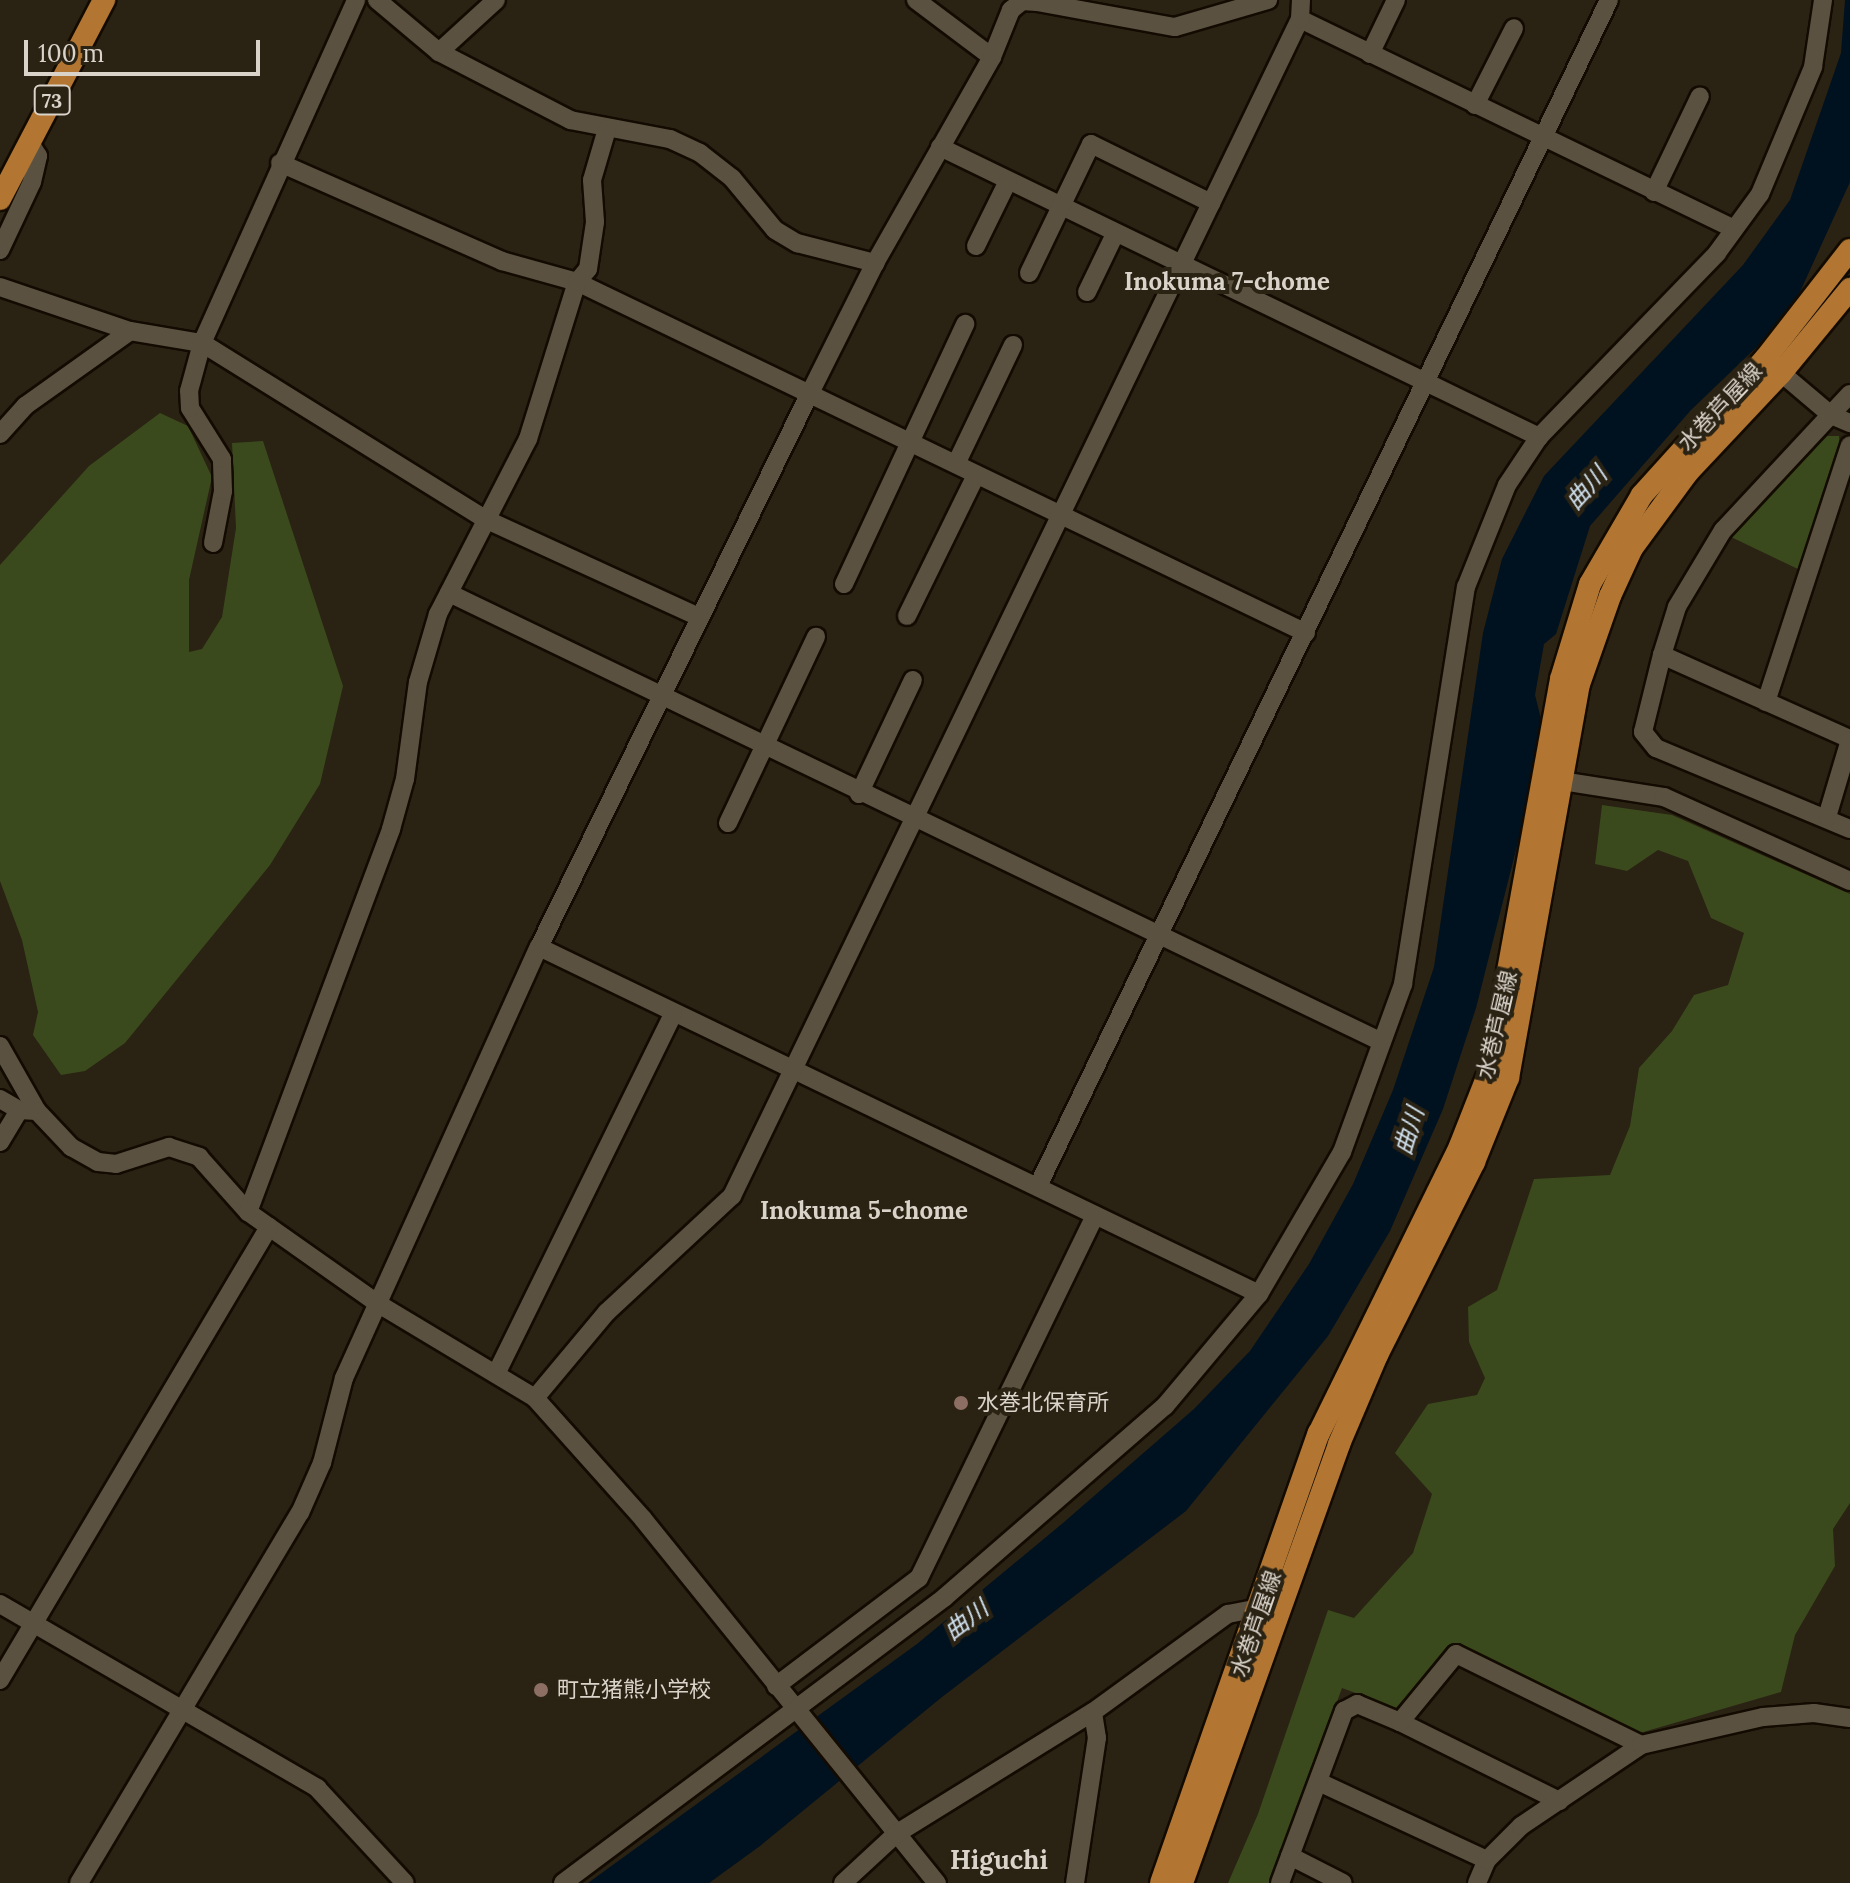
<!DOCTYPE html>
<html>
<head>
<meta charset="utf-8">
<style>
  body { margin:0 }
  #map { position:relative; width:1850px; height:1883px; overflow:hidden; background:#2a2213; font-family:Lora,"Noto Sans JP",serif }
  div>[style] { position:absolute }
  .green>* { inset:0; background:#3a4a1d }
  .water>* { inset:0; background:#001120 }
  .roads { filter:drop-shadow(2px 0 #130b01) drop-shadow(-2px 0 #130b01) drop-shadow(0 2px #130b01) drop-shadow(0 -2px #130b01) }
  .minor>* { height:18px; margin:-9px; padding:0 9px; transform-origin:9px; border-radius:9px; background:#5a5140 }
  .major>* { height:22px; margin:-11px; padding:0 11px; transform-origin:11px; border-radius:11px; background:#b27632 }
  .dots>* { width:22px; height:22px; translate:-50% -50%; box-sizing:border-box; border:4px solid #2a2213; border-radius:50% }
  span { translate:-50% -50%; white-space:nowrap; text-align:center; line-height:1.15; -webkit-text-stroke:8px #2a2213; paint-order:stroke }
  .shield-label span { padding:2px 6px; background:#2a2213; border:2px solid; border-radius:6px; -webkit-text-stroke-width:0 }
  .shield-label { font-size:20px; color:#d9d3ca; font-weight:700 }
  .street-label { font-size:22px; color:#d9d3ca }
  .poi-label { font-size:22px; color:#d9d3ca }
  .left { translate:0 -50%; text-align:left }
  .neighbourhood-label { font-size:24px; color:#d9d3ca; font-weight:700 }
  .water-label { font-size:24px; color:#d0e1ef; font-style:italic }
  .quarter-label { font-size:26px; color:#d9d3ca; font-weight:700 }
  .scale { position:absolute; left:24px; top:40px; width:236px; height:36px; box-sizing:border-box; border:4px solid #d9d3ca; border-top:0; padding-left:10px; font-size:24px; line-height:28px; white-space:nowrap; color:#d9d3ca; -webkit-text-stroke:6px #2a2213; paint-order:stroke }
</style>
</head>
<body>
<div id="map">
  <div class="green">
    <div style="clip-path:polygon(160px 413px,188px 426px,212px 477px,189px 580px,189px 652px,202px 649px,222px 617px,236px 528px,232px 443px,263px 441px,343px 686px,320px 784px,270px 865px,125px 1043px,85px 1071px,61px 1075px,33px 1035px,38px 1012px,22px 940px,0 881px,0 565px,89px 466px)"></div>
    <div style="clip-path:polygon(1827px 436px,1839px 436px,1840px 449px,1800px 570px,1731px 537px,1763px 497px)"></div>
    <div style="clip-path:polygon(1602px 805px,1672px 815px,1850px 894px,1850px 1503px,1833px 1529px,1835px 1566px,1795px 1635px,1781px 1692px,1640px 1733px,1454px 1643px,1396px 1708px,1342px 1688px,1271px 1883px,1228px 1883px,1258px 1814px,1328px 1610px,1354px 1618px,1413px 1553px,1432px 1494px,1395px 1453px,1428px 1404px,1477px 1395px,1485px 1378px,1469px 1342px,1468px 1307px,1497px 1290px,1534px 1179px,1610px 1175px,1630px 1126px,1639px 1068px,1672px 1031px,1694px 995px,1728px 985px,1744px 933px,1711px 918px,1688px 861px,1658px 850px,1627px 871px,1595px 864px)"></div>
  </div>
  <div class="water">
    <div style="clip-path:polygon(1845px 0,1850px 0,1850px 182px,1789px 316px,1691px 410px,1590px 526px,1556px 634px,1544px 644px,1535px 695px,1545px 735px,1476px 1008px,1443px 1109px,1390px 1231px,1328px 1336px,1186px 1511px,942px 1697px,760px 1846px,709px 1883px,588px 1883px,917px 1644px,1063px 1523px,1194px 1409px,1250px 1351px,1309px 1264px,1353px 1184px,1393px 1090px,1434px 967px,1483px 633px,1502px 559px,1544px 476px,1743px 265px,1790px 200px,1841px 53px)"></div>
  </div>
  <div class="roads">
    <div class="minor">
      <div style="left:377px;top:0;width:81px;rotate:40deg"></div>
      <div style="left:439px;top:52px;width:148px;rotate:27.4deg"></div>
      <div style="left:570px;top:120px;width:102px;rotate:10.8deg"></div>
      <div style="left:670px;top:139px;width:33px;rotate:25deg"></div>
      <div style="left:700px;top:153px;width:41px;rotate:38deg"></div>
      <div style="left:732px;top:178px;width:67px;rotate:50.4deg"></div>
      <div style="left:775px;top:230px;width:26px;rotate:31deg"></div>
      <div style="left:797px;top:243px;width:81px;rotate:14.4deg"></div>
      <div style="left:916px;top:0;width:95px;rotate:36.9deg"></div>
      <div style="left:1300px;top:19px;width:482px;rotate:25.8deg"></div>
      <div style="left:439px;top:52px;width:77px;rotate:-42.4deg"></div>
      <div style="left:1370px;top:54px;width:60px;rotate:-64.3deg"></div>
      <div style="left:1475px;top:105px;width:86px;rotate:-63.1deg"></div>
      <div style="left:940px;top:147px;width:666px;rotate:25.83deg"></div>
      <div style="left:280px;top:163px;width:243px;rotate:23.8deg"></div>
      <div style="left:502px;top:261px;width:78px;rotate:15.6deg"></div>
      <div style="left:577px;top:282px;width:809px;rotate:25.71deg"></div>
      <div style="left:1654px;top:192px;width:106px;rotate:-64.4deg"></div>
      <div style="left:976px;top:246px;width:72px;rotate:-63.8deg"></div>
      <div style="left:0;top:250px;width:75px;rotate:-64.8deg"></div>
      <div style="left:32px;top:182px;width:27px;rotate:-77deg"></div>
      <div style="left:38px;top:156px;width:15px;rotate:-122deg"></div>
      <div style="left:1029px;top:273px;width:143px;rotate:-64.3deg"></div>
      <div style="left:1091px;top:144px;width:134px;rotate:26.2deg"></div>
      <div style="left:0;top:287px;width:137px;rotate:18.7deg"></div>
      <div style="left:130px;top:331px;width:73px;rotate:9.5deg"></div>
      <div style="left:202px;top:343px;width:333px;rotate:31.9deg"></div>
      <div style="left:485px;top:519px;width:235px;rotate:24.6deg"></div>
      <div style="left:1087px;top:292px;width:64px;rotate:-64.2deg"></div>
      <div style="left:1773px;top:366px;width:76px;rotate:40.2deg"></div>
      <div style="left:1831px;top:415px;width:21px;rotate:23deg"></div>
      <div style="left:1850px;top:394px;width:186px;rotate:133deg"></div>
      <div style="left:1723px;top:530px;width:90px;rotate:120.9deg"></div>
      <div style="left:1677px;top:607px;width:50px;rotate:107.4deg"></div>
      <div style="left:1662px;top:655px;width:206px;rotate:24.1deg"></div>
      <div style="left:0;top:434px;width:38px;rotate:-48deg"></div>
      <div style="left:25px;top:406px;width:129px;rotate:-35.5deg"></div>
      <div style="left:956px;top:464px;width:132px;rotate:-64.4deg"></div>
      <div style="left:213px;top:543px;width:53px;rotate:-79.1deg"></div>
      <div style="left:223px;top:491px;width:32px;rotate:-92deg"></div>
      <div style="left:222px;top:459px;width:60px;rotate:-122.1deg"></div>
      <div style="left:190px;top:408px;width:17px;rotate:-93deg"></div>
      <div style="left:189px;top:391px;width:50px;rotate:-74.8deg"></div>
      <div style="left:202px;top:343px;width:376px;rotate:-65.8deg"></div>
      <div style="left:844px;top:584px;width:287px;rotate:-65deg"></div>
      <div style="left:449px;top:593px;width:1035px;rotate:25.7deg"></div>
      <div style="left:907px;top:616px;width:157px;rotate:-63.9deg"></div>
      <div style="left:1662px;top:655px;width:79px;rotate:103.9deg"></div>
      <div style="left:1643px;top:732px;width:21px;rotate:51deg"></div>
      <div style="left:1656px;top:748px;width:210px;rotate:22.7deg"></div>
      <div style="left:1766px;top:702px;width:270px;rotate:-71.9deg"></div>
      <div style="left:1549px;top:779px;width:116px;rotate:8.9deg"></div>
      <div style="left:1664px;top:797px;width:204px;rotate:24.3deg"></div>
      <div style="left:859px;top:794px;width:126px;rotate:-64.7deg"></div>
      <div style="left:1827px;top:817px;width:80px;rotate:-73.4deg"></div>
      <div style="left:728px;top:823px;width:206px;rotate:-64.7deg"></div>
      <div style="left:539px;top:947px;width:799px;rotate:25.73deg"></div>
      <div style="left:0;top:1046px;width:75px;rotate:60.4deg"></div>
      <div style="left:37px;top:1111px;width:50px;rotate:46.6deg"></div>
      <div style="left:71px;top:1147px;width:31px;rotate:29deg"></div>
      <div style="left:98px;top:1162px;width:18px;rotate:6deg"></div>
      <div style="left:116px;top:1164px;width:56px;rotate:-17.8deg"></div>
      <div style="left:169px;top:1147px;width:32px;rotate:18deg"></div>
      <div style="left:199px;top:1157px;width:74px;rotate:48.3deg"></div>
      <div style="left:248px;top:1212px;width:158px;rotate:35.2deg"></div>
      <div style="left:377px;top:1303px;width:184px;rotate:31deg"></div>
      <div style="left:535px;top:1398px;width:162px;rotate:48.2deg"></div>
      <div style="left:643px;top:1519px;width:468px;rotate:51.1deg"></div>
      <div style="left:0;top:1099px;width:22px;rotate:30deg"></div>
      <div style="left:19px;top:1110px;width:18px;rotate:3deg"></div>
      <div style="left:0;top:1142px;width:37px;rotate:-59deg"></div>
      <div style="left:1038px;top:1186px;width:1316px;rotate:-64.29deg"></div>
      <div style="left:248px;top:1212px;width:409px;rotate:-69.5deg"></div>
      <div style="left:391px;top:829px;width:52px;rotate:-74.4deg"></div>
      <div style="left:405px;top:779px;width:98px;rotate:-82.4deg"></div>
      <div style="left:418px;top:682px;width:71px;rotate:-73.6deg"></div>
      <div style="left:438px;top:614px;width:197px;rotate:-62.8deg"></div>
      <div style="left:528px;top:439px;width:164px;rotate:-72.7deg"></div>
      <div style="left:577px;top:282px;width:17px;rotate:-50deg"></div>
      <div style="left:588px;top:269px;width:48px;rotate:-81.5deg"></div>
      <div style="left:595px;top:222px;width:42px;rotate:-94.1deg"></div>
      <div style="left:592px;top:180px;width:53px;rotate:-73.6deg"></div>
      <div style="left:496px;top:1374px;width:401px;rotate:-63.8deg"></div>
      <div style="left:535px;top:1398px;width:112px;rotate:-50.1deg"></div>
      <div style="left:607px;top:1312px;width:171px;rotate:-42.9deg"></div>
      <div style="left:732px;top:1196px;width:1307px;rotate:-64.24deg"></div>
      <div style="left:1300px;top:19px;width:19px;rotate:-87deg"></div>
      <div style="left:0;top:1604px;width:367px;rotate:30.1deg"></div>
      <div style="left:317px;top:1788px;width:129px;rotate:47.2deg"></div>
      <div style="left:0;top:1680px;width:527px;rotate:-59.3deg"></div>
      <div style="left:776px;top:1686px;width:179px;rotate:-37.1deg"></div>
      <div style="left:919px;top:1578px;width:403px;rotate:-64.1deg"></div>
      <div style="left:1400px;top:1722px;width:178px;rotate:26.4deg"></div>
      <div style="left:1321px;top:1783px;width:183px;rotate:24.9deg"></div>
      <div style="left:1290px;top:1856px;width:59px;rotate:27deg"></div>
      <div style="left:79px;top:1883px;width:431px;rotate:-59.2deg"></div>
      <div style="left:300px;top:1513px;width:55px;rotate:-66.3deg"></div>
      <div style="left:322px;top:1463px;width:88px;rotate:-75.5deg"></div>
      <div style="left:344px;top:1378px;width:473px;rotate:-65.7deg"></div>
      <div style="left:539px;top:947px;width:614px;rotate:-63.94deg"></div>
      <div style="left:809px;top:395px;width:148px;rotate:-63.4deg"></div>
      <div style="left:875px;top:263px;width:237px;rotate:-60.4deg"></div>
      <div style="left:992px;top:57px;width:51px;rotate:-68deg"></div>
      <div style="left:1011px;top:10px;width:14px;rotate:-39deg"></div>
      <div style="left:1022px;top:1px;width:15px;rotate:4deg"></div>
      <div style="left:1037px;top:2px;width:140px;rotate:10.3deg"></div>
      <div style="left:1175px;top:27px;width:97px;rotate:-16.2deg"></div>
      <div style="left:563px;top:1883px;width:477px;rotate:-36.8deg"></div>
      <div style="left:945px;top:1597px;width:291px;rotate:-41deg"></div>
      <div style="left:1165px;top:1406px;width:146px;rotate:-50deg"></div>
      <div style="left:1259px;top:1294px;width:164px;rotate:-59.7deg"></div>
      <div style="left:1342px;top:1152px;width:179px;rotate:-70deg"></div>
      <div style="left:1403px;top:984px;width:402px;rotate:-81deg"></div>
      <div style="left:1466px;top:587px;width:110px;rotate:-68.1deg"></div>
      <div style="left:1507px;top:485px;width:58px;rotate:-56.3deg"></div>
      <div style="left:1539px;top:437px;width:256px;rotate:-45.9deg"></div>
      <div style="left:1717px;top:253px;width:73px;rotate:-53.9deg"></div>
      <div style="left:1760px;top:194px;width:138px;rotate:-67.3deg"></div>
      <div style="left:1813px;top:67px;width:68px;rotate:-81.5deg"></div>
      <div style="left:843px;top:1883px;width:72px;rotate:-42.8deg"></div>
      <div style="left:896px;top:1834px;width:232px;rotate:-31.8deg"></div>
      <div style="left:1093px;top:1712px;width:167px;rotate:-36deg"></div>
      <div style="left:1228px;top:1614px;width:42px;rotate:-11deg"></div>
      <div style="left:1075px;top:1883px;width:147px;rotate:-81.4deg"></div>
      <div style="left:1097px;top:1738px;width:26px;rotate:-99deg"></div>
      <div style="left:1280px;top:1883px;width:184px;rotate:-69.6deg"></div>
      <div style="left:1344px;top:1711px;width:15px;rotate:-28deg"></div>
      <div style="left:1357px;top:1704px;width:47px;rotate:22.7deg"></div>
      <div style="left:1400px;top:1722px;width:88px;rotate:-50.5deg"></div>
      <div style="left:1456px;top:1654px;width:206px;rotate:26.2deg"></div>
      <div style="left:1477px;top:1883px;width:25px;rotate:-67deg"></div>
      <div style="left:1487px;top:1860px;width:48px;rotate:-45deg"></div>
      <div style="left:1521px;top:1826px;width:145px;rotate:-34deg"></div>
      <div style="left:1641px;top:1745px;width:125px;rotate:-12.9deg"></div>
      <div style="left:1763px;top:1717px;width:51px;rotate:-4.5deg"></div>
      <div style="left:1814px;top:1713px;width:36px;rotate:8deg"></div>
    </div>
    <div class="major">
      <div style="left:0;top:199px;width:225px;rotate:-62.4deg"></div>
      <div style="left:1161px;top:1883px;width:477px;rotate:-70.7deg"></div>
      <div style="left:1319px;top:1433px;width:320px;rotate:-63.8deg"></div>
      <div style="left:1460px;top:1146px;width:82px;rotate:-68.5deg"></div>
      <div style="left:1490px;top:1070px;width:397px;rotate:-79.7deg"></div>
      <div style="left:1561px;top:679px;width:99px;rotate:-73deg"></div>
      <div style="left:1590px;top:584px;width:103px;rotate:-59.7deg"></div>
      <div style="left:1642px;top:495px;width:183px;rotate:-47.9deg"></div>
      <div style="left:1765px;top:359px;width:138px;rotate:-52.1deg"></div>
      <div style="left:1182px;top:1883px;width:466px;rotate:-70.3deg"></div>
      <div style="left:1339px;top:1444px;width:97px;rotate:-66.9deg"></div>
      <div style="left:1377px;top:1355px;width:216px;rotate:-63.3deg"></div>
      <div style="left:1474px;top:1162px;width:91px;rotate:-68deg"></div>
      <div style="left:1508px;top:1078px;width:397px;rotate:-79.8deg"></div>
      <div style="left:1578px;top:687px;width:96px;rotate:-70.6deg"></div>
      <div style="left:1610px;top:596px;width:53px;rotate:-65.4deg"></div>
      <div style="left:1632px;top:548px;width:93px;rotate:-53.7deg"></div>
      <div style="left:1687px;top:473px;width:137px;rotate:-46.8deg"></div>
      <div style="left:1781px;top:373px;width:109px;rotate:-50.6deg"></div>
    </div>
  </div>
  <div class="dots">
    <div style="left:961px;top:1403px;background:#8d6e63"></div>
    <div style="left:541px;top:1690px;background:#8d6e63"></div>
  </div>
  <div class="shield-label">
    <span style="left:52px;top:100px">73</span>
  </div>
  <div class="street-label">
    <span style="left:1720px;top:407px;rotate:-47deg">水巻芦屋線</span>
    <span style="left:1497px;top:1025px;rotate:-77deg">水巻芦屋線</span>
    <span style="left:1256px;top:1624px;rotate:-71deg">水巻芦屋線</span>
  </div>
  <div class="poi-label">
    <span class="left" style="left:977px;top:1403px">水巻北保育所</span>
    <span class="left" style="left:557px;top:1690px">町立猪熊小学校</span>
  </div>
  <div class="neighbourhood-label">
    <span style="left:1227px;top:282px">Inokuma 7-chome</span>
    <span style="left:864px;top:1211px">Inokuma 5-chome</span>
  </div>
  <div class="water-label">
    <span style="left:1586px;top:488px;rotate:-48deg">曲川</span>
    <span style="left:1409px;top:1131px;rotate:-73deg">曲川</span>
    <span style="left:966px;top:1620px;rotate:-37deg">曲川</span>
  </div>
  <div class="quarter-label">
    <span style="left:999px;top:1860px">Higuchi</span>
  </div>
  <div class="scale">100 m</div>
</div>
</body>
</html>
